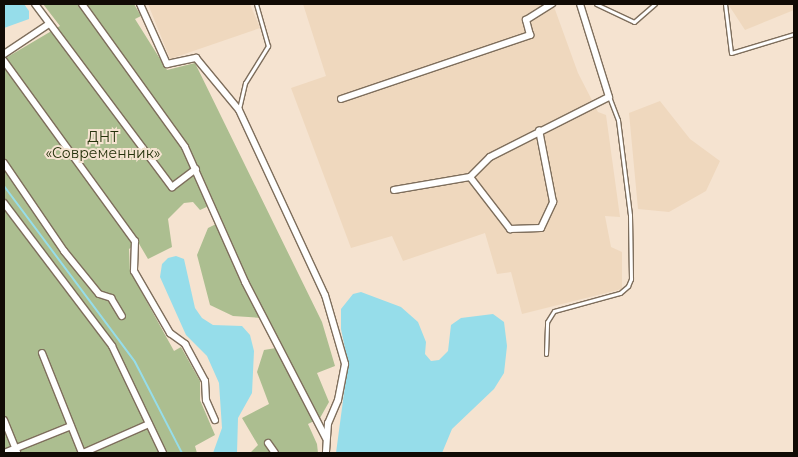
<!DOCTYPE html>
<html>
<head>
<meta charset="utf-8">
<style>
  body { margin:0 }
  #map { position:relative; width:798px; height:457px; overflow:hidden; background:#f5e3d0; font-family:Montserrat,sans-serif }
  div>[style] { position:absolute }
  .built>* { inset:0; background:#efd8be }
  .green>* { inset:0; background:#acbe90 }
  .water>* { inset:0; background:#96ddea }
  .stream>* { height:2px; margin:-1px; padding:0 1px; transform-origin:1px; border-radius:1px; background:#96ddea }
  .roads { filter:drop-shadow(1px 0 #7e6e5c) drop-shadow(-1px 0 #7e6e5c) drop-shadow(0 1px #7e6e5c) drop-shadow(0 -1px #7e6e5c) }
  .lane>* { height:3px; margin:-1.5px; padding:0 1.5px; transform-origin:1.5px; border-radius:1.5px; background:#fff }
  .street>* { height:6px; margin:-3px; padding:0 3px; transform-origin:3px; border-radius:3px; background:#fff }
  span { translate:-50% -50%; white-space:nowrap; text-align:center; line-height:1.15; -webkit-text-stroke:4px #f5e3d0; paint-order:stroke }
  .park-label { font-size:14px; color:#25320b }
  .frame { position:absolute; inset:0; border:5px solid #110b05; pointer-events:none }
</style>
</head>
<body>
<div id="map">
  <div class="built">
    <div style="clip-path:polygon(148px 4px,250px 4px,260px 28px,170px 59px)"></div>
    <div style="clip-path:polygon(303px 4px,553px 4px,578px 73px,598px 112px,606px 115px,620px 217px,605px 216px,611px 247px,622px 252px,622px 289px,522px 314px,511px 272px,497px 274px,485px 233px,403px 261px,392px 236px,351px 248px,291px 88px,326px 76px)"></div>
    <div style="clip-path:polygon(728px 4px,794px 4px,794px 10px,745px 30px)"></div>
    <div style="clip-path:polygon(660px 101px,690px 139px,720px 161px,706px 191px,669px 212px,638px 209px,629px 113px)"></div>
  </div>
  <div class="green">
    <div style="clip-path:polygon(43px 4px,134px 4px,141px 16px,135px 19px,167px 70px,195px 63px,322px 322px,335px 366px,317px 373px,329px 402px,320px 418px,308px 424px,317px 444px,318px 453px,250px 453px,258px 445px,242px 418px,269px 404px,257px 372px,264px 350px,276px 348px,263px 318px,233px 316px,210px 305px,197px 255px,208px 228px,220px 222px,213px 204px,200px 210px,193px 202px,184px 203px,168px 219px,172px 247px,148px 259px,138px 242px,129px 249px,130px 271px,174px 351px,181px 347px,200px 381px,200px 400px,215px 435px,195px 446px,197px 453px,4px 453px,4px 59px,60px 26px)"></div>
  </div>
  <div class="water">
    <div style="clip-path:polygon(4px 4px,24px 4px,29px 11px,29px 19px,4px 28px)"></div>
    <div style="clip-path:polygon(176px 256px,184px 259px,195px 308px,202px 318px,213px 325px,242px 326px,250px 335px,254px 351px,252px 393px,238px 418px,237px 453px,213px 453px,222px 428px,219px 383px,207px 356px,186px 335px,160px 277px,162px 264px,168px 258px)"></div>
    <div style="clip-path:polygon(361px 292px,401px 307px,418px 322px,426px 342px,425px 354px,431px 361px,439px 360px,448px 351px,451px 325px,461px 318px,493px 314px,504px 322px,507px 346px,504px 373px,494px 389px,452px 429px,442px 453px,336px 453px,348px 363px,341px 329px,341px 309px,353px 294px)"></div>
  </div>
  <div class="stream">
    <div style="left:4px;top:186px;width:219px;rotate:53.3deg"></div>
    <div style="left:135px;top:362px;width:102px;rotate:62.7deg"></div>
  </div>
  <div class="roads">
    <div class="lane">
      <div style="left:596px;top:4px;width:42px;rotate:25.3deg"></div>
      <div style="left:634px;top:22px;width:28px;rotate:-41deg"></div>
      <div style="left:725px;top:4px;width:49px;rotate:83deg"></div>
      <div style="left:731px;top:53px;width:66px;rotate:-16.8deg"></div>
      <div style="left:239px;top:109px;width:27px;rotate:-77deg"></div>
      <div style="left:245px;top:83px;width:44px;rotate:-58.1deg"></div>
      <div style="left:268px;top:46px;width:44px;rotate:-105.9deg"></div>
      <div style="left:546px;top:354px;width:32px;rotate:-88deg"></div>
      <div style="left:547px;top:322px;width:13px;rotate:-58deg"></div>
      <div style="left:554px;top:311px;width:68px;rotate:-15.3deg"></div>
      <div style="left:620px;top:293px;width:11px;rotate:-41deg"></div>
      <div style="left:628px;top:286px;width:8px;rotate:-67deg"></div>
      <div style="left:631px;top:279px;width:64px;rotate:-90.9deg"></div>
      <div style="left:630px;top:215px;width:96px;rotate:-97.2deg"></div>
      <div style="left:618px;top:120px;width:25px;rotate:-111deg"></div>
    </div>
    <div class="street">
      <div style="left:35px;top:4px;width:229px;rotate:53.2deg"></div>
      <div style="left:172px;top:187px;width:30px;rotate:-37deg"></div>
      <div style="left:82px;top:4px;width:176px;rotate:54.2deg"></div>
      <div style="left:185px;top:147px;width:148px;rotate:66deg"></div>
      <div style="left:245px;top:282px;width:176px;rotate:62.6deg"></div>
      <div style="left:140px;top:4px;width:66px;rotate:65.8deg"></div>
      <div style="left:167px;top:64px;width:30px;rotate:-12deg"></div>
      <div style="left:196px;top:58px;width:67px;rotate:50.4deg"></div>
      <div style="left:239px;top:110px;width:204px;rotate:65.1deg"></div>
      <div style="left:325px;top:295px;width:72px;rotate:73.8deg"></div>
      <div style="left:345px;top:364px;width:37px;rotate:101deg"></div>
      <div style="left:338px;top:400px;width:25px;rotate:113deg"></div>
      <div style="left:328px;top:423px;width:30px;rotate:94deg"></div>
      <div style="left:4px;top:54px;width:54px;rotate:-33.7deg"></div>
      <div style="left:4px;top:61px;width:223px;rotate:54deg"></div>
      <div style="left:135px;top:241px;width:30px;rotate:92deg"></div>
      <div style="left:134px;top:271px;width:72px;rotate:59.9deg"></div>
      <div style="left:170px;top:333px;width:19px;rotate:36deg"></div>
      <div style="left:185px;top:344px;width:42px;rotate:61.6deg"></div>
      <div style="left:205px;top:381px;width:19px;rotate:87deg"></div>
      <div style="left:206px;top:400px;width:22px;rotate:66deg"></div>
      <div style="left:341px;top:99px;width:200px;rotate:-18.7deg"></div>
      <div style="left:530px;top:35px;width:16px;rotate:-105deg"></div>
      <div style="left:526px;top:20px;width:31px;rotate:-32deg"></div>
      <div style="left:4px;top:163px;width:107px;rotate:55.7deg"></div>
      <div style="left:64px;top:251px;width:55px;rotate:50.9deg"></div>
      <div style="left:99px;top:294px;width:13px;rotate:18deg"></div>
      <div style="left:111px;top:298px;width:21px;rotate:59deg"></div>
      <div style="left:470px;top:177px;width:66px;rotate:52.4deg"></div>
      <div style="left:510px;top:229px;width:31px;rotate:-2deg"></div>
      <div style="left:541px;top:228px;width:29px;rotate:-65deg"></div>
      <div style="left:553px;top:202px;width:73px;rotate:-101deg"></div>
      <div style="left:394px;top:190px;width:77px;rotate:-9.7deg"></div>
      <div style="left:470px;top:177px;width:28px;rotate:-45deg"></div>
      <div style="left:490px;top:157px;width:133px;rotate:-26.8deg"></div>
      <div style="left:609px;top:97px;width:97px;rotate:-107.3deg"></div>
      <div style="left:4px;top:203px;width:179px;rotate:52.9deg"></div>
      <div style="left:112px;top:346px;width:119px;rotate:64.5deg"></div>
      <div style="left:42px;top:353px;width:108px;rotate:68.2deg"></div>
      <div style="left:4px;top:420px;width:35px;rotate:68deg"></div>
      <div style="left:268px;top:443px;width:12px;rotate:55deg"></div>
      <div style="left:4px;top:453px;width:72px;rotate:-21.9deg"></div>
      <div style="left:83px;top:453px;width:72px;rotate:-23.7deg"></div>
    </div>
  </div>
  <div class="park-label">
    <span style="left:103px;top:145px">ДНТ<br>«Современник»</span>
  </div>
  <div class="frame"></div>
</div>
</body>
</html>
